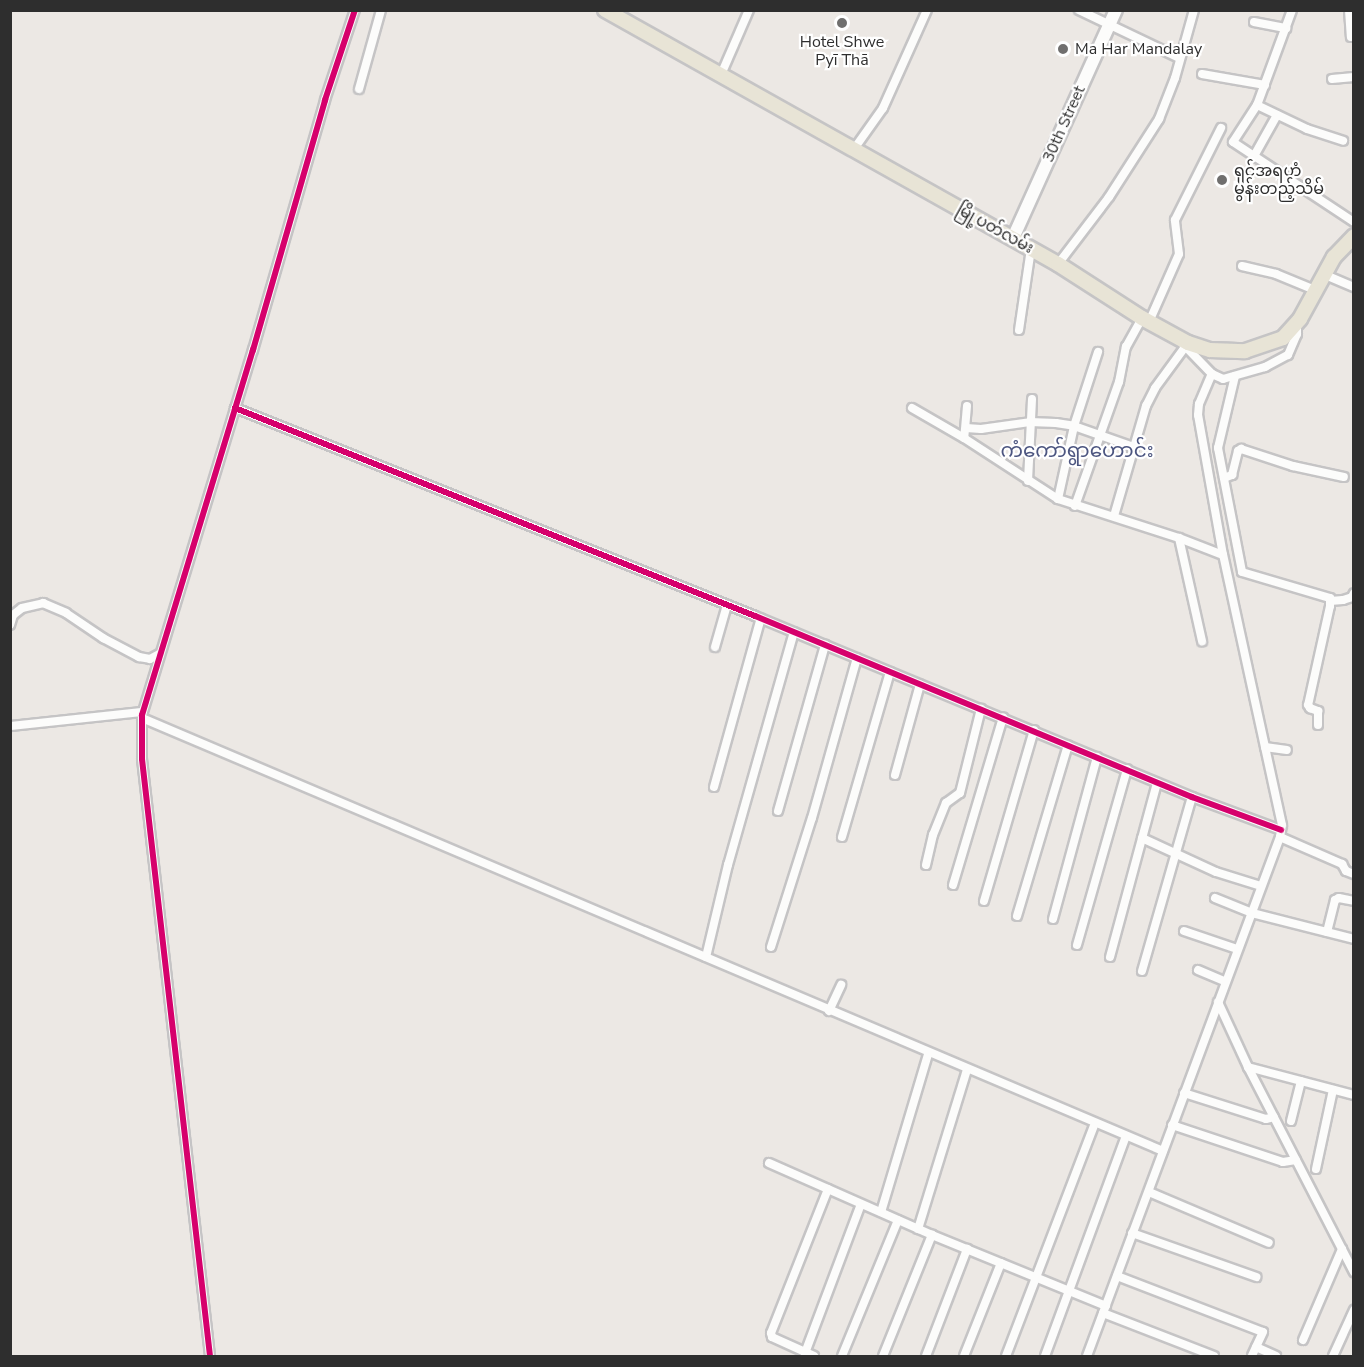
<!DOCTYPE html>
<html>
<head>
<meta charset="utf-8">
<style>
  body { margin:0 }
  #map { position:relative; width:1364px; height:1367px; overflow:hidden; background:#ece8e4; font-family:"Nunito Sans","Noto Sans Myanmar",sans-serif }
  div>[style] { position:absolute }
  .roads { filter:drop-shadow(2px 0 #c5c4c5) drop-shadow(-2px 0 #c5c4c5) drop-shadow(0 2px #c5c4c5) drop-shadow(0 -2px #c5c4c5) }
  .street>* { height:8px; margin:-4px; padding:0 4px; transform-origin:4px; border-radius:4px; background:#fcfcfb }
  .secondary>* { height:12px; margin:-6px; padding:0 6px; transform-origin:6px; border-radius:6px; background:#fcfcfb }
  .primary>* { height:14px; margin:-7px; padding:0 7px; transform-origin:7px; border-radius:7px; background:#e8e4d6 }
  .cycleway>* { height:6px; margin:-3px; padding:0 3px; transform-origin:3px; border-radius:3px; background:#d6006c }
  .dots>* { width:16px; height:16px; translate:-50% -50%; box-sizing:border-box; border:3px solid #fff; border-radius:50% }
  span { translate:-50% -50%; white-space:nowrap; text-align:center; line-height:1.15; -webkit-text-stroke:4.5px #fff; paint-order:stroke }
  .poi-label { font-size:16px; color:#2e2e2e }
  .left { translate:0 -50%; text-align:left }
  .street-label { font-size:16px; color:#2e2e2e }
  .quarter-label { font-size:20px; color:#4d5680 }
  .frame { position:absolute; inset:0; border:12px solid #2e2e2e; pointer-events:none }
</style>
</head>
<body>
<div id="map">
  <div class="roads">
    <div class="street">
      <div style="left:1079px;top:10px;width:111px;rotate:25.6deg"></div>
      <div style="left:1292px;top:10px;width:101px;rotate:110.2deg"></div>
      <div style="left:1257px;top:105px;width:44px;rotate:123deg"></div>
      <div style="left:1233px;top:142px;width:145px;rotate:33.5deg"></div>
      <div style="left:1349px;top:10px;width:27px;rotate:86deg"></div>
      <div style="left:1254px;top:22px;width:33px;rotate:11deg"></div>
      <div style="left:1202px;top:74px;width:64px;rotate:9.9deg"></div>
      <div style="left:720px;top:77px;width:73px;rotate:-66.6deg"></div>
      <div style="left:1332px;top:79px;width:22px;rotate:-5deg"></div>
      <div style="left:359px;top:89px;width:82px;rotate:-74.4deg"></div>
      <div style="left:1257px;top:105px;width:55px;rotate:25.6deg"></div>
      <div style="left:1307px;top:129px;width:38px;rotate:18deg"></div>
      <div style="left:854px;top:149px;width:50px;rotate:-54.7deg"></div>
      <div style="left:883px;top:108px;width:107px;rotate:-65.8deg"></div>
      <div style="left:1254px;top:156px;width:47px;rotate:-60.7deg"></div>
      <div style="left:1058px;top:264px;width:84px;rotate:-52.7deg"></div>
      <div style="left:1109px;top:197px;width:93px;rotate:-57.3deg"></div>
      <div style="left:1159px;top:119px;width:44px;rotate:-68.7deg"></div>
      <div style="left:1175px;top:78px;width:71px;rotate:-74.4deg"></div>
      <div style="left:1242px;top:266px;width:35px;rotate:13deg"></div>
      <div style="left:1276px;top:274px;width:42px;rotate:22.3deg"></div>
      <div style="left:1323px;top:274px;width:34px;rotate:23deg"></div>
      <div style="left:1149px;top:322px;width:74px;rotate:-66.2deg"></div>
      <div style="left:1179px;top:254px;width:34px;rotate:-97deg"></div>
      <div style="left:1175px;top:220px;width:103px;rotate:-63.4deg"></div>
      <div style="left:1019px;top:330px;width:82px;rotate:-81.6deg"></div>
      <div style="left:1182px;top:343px;width:43px;rotate:45.9deg"></div>
      <div style="left:1212px;top:374px;width:12px;rotate:24deg"></div>
      <div style="left:1223px;top:379px;width:44px;rotate:-15.9deg"></div>
      <div style="left:1265px;top:367px;width:26px;rotate:-28deg"></div>
      <div style="left:1288px;top:355px;width:23px;rotate:-67deg"></div>
      <div style="left:1297px;top:334px;width:11px;rotate:-90deg"></div>
      <div style="left:1235px;top:376px;width:74px;rotate:103.3deg"></div>
      <div style="left:1218px;top:448px;width:126px;rotate:79deg"></div>
      <div style="left:1242px;top:572px;width:92px;rotate:16.5deg"></div>
      <div style="left:1330px;top:598px;width:8px;rotate:90deg"></div>
      <div style="left:1330px;top:606px;width:101px;rotate:102.5deg"></div>
      <div style="left:1308px;top:705px;width:4px;rotate:56deg"></div>
      <div style="left:1310px;top:708px;width:9px;rotate:21deg"></div>
      <div style="left:1318px;top:711px;width:14px;rotate:90deg"></div>
      <div style="left:967px;top:406px;width:32px;rotate:95deg"></div>
      <div style="left:964px;top:438px;width:112px;rotate:33deg"></div>
      <div style="left:1058px;top:499px;width:75px;rotate:-77.6deg"></div>
      <div style="left:1074px;top:426px;width:78px;rotate:-72deg"></div>
      <div style="left:235px;top:408px;width:560px;rotate:21.8deg"></div>
      <div style="left:755px;top:616px;width:473px;rotate:22.5deg"></div>
      <div style="left:1192px;top:797px;width:95px;rotate:20.3deg"></div>
      <div style="left:912px;top:408px;width:60px;rotate:30deg"></div>
      <div style="left:966px;top:428px;width:15px;rotate:4deg"></div>
      <div style="left:981px;top:429px;width:49px;rotate:-8.1deg"></div>
      <div style="left:1030px;top:422px;width:26px;rotate:2deg"></div>
      <div style="left:1056px;top:423px;width:18px;rotate:9deg"></div>
      <div style="left:1074px;top:426px;width:64px;rotate:19.3deg"></div>
      <div style="left:1224px;top:478px;width:9px;rotate:-21deg"></div>
      <div style="left:1232px;top:475px;width:25px;rotate:-76deg"></div>
      <div style="left:1238px;top:451px;width:4px;rotate:-34deg"></div>
      <div style="left:1241px;top:449px;width:55px;rotate:18.1deg"></div>
      <div style="left:1293px;top:466px;width:52px;rotate:12.2deg"></div>
      <div style="left:1028px;top:481px;width:82px;rotate:-87.2deg"></div>
      <div style="left:1058px;top:499px;width:127px;rotate:17.9deg"></div>
      <div style="left:1179px;top:538px;width:47px;rotate:21.1deg"></div>
      <div style="left:1075px;top:506px;width:132px;rotate:-70.5deg"></div>
      <div style="left:1119px;top:382px;width:36px;rotate:-79deg"></div>
      <div style="left:1126px;top:347px;width:33px;rotate:-61deg"></div>
      <div style="left:1114px;top:516px;width:115px;rotate:-73.8deg"></div>
      <div style="left:1146px;top:406px;width:20px;rotate:-63deg"></div>
      <div style="left:1155px;top:388px;width:51px;rotate:-53.8deg"></div>
      <div style="left:1179px;top:538px;width:106px;rotate:77.4deg"></div>
      <div style="left:1330px;top:601px;width:13px;rotate:-4deg"></div>
      <div style="left:1343px;top:600px;width:9px;rotate:-18deg"></div>
      <div style="left:1352px;top:597px;width:4px;rotate:-63deg"></div>
      <div style="left:10px;top:625px;width:10px;rotate:-73deg"></div>
      <div style="left:13px;top:615px;width:11px;rotate:-38deg"></div>
      <div style="left:22px;top:608px;width:22px;rotate:-13deg"></div>
      <div style="left:43px;top:603px;width:25px;rotate:23deg"></div>
      <div style="left:66px;top:613px;width:45px;rotate:34deg"></div>
      <div style="left:103px;top:638px;width:41px;rotate:27.8deg"></div>
      <div style="left:139px;top:657px;width:11px;rotate:10deg"></div>
      <div style="left:150px;top:659px;width:10px;rotate:-29deg"></div>
      <div style="left:715px;top:647px;width:44px;rotate:-74.1deg"></div>
      <div style="left:142px;top:718px;width:1109px;rotate:22.98deg"></div>
      <div style="left:10px;top:726px;width:133px;rotate:-6.1deg"></div>
      <div style="left:1265px;top:747px;width:22px;rotate:8deg"></div>
      <div style="left:895px;top:775px;width:94px;rotate:-74.6deg"></div>
      <div style="left:714px;top:787px;width:175px;rotate:-74.5deg"></div>
      <div style="left:778px;top:811px;width:173px;rotate:-74.2deg"></div>
      <div style="left:842px;top:837px;width:172px;rotate:-73.8deg"></div>
      <div style="left:1280px;top:837px;width:68px;rotate:23.5deg"></div>
      <div style="left:1342px;top:864px;width:8px;rotate:60deg"></div>
      <div style="left:1346px;top:871px;width:9px;rotate:21deg"></div>
      <div style="left:1142px;top:838px;width:81px;rotate:24.7deg"></div>
      <div style="left:1216px;top:872px;width:47px;rotate:17.3deg"></div>
      <div style="left:926px;top:865px;width:31px;rotate:-77deg"></div>
      <div style="left:933px;top:835px;width:35px;rotate:-68deg"></div>
      <div style="left:946px;top:803px;width:17px;rotate:-36deg"></div>
      <div style="left:960px;top:793px;width:87px;rotate:-76deg"></div>
      <div style="left:953px;top:885px;width:175px;rotate:-73.4deg"></div>
      <div style="left:1215px;top:898px;width:40px;rotate:22deg"></div>
      <div style="left:1252px;top:913px;width:105px;rotate:14.3deg"></div>
      <div style="left:984px;top:901px;width:178px;rotate:-73.7deg"></div>
      <div style="left:1017px;top:916px;width:178px;rotate:-73.4deg"></div>
      <div style="left:1053px;top:919px;width:168px;rotate:-74.8deg"></div>
      <div style="left:1184px;top:931px;width:56px;rotate:18.8deg"></div>
      <div style="left:1327px;top:932px;width:33px;rotate:-76deg"></div>
      <div style="left:1335px;top:900px;width:4px;rotate:-27deg"></div>
      <div style="left:1339px;top:898px;width:15px;rotate:11deg"></div>
      <div style="left:1077px;top:945px;width:183px;rotate:-74.1deg"></div>
      <div style="left:771px;top:947px;width:135px;rotate:-72.4deg"></div>
      <div style="left:812px;top:818px;width:166px;rotate:-74.3deg"></div>
      <div style="left:706px;top:957px;width:95px;rotate:-76.6deg"></div>
      <div style="left:728px;top:865px;width:242px;rotate:-74.2deg"></div>
      <div style="left:1110px;top:957px;width:180px;rotate:-74.9deg"></div>
      <div style="left:1198px;top:970px;width:28px;rotate:23deg"></div>
      <div style="left:1142px;top:971px;width:181px;rotate:-74deg"></div>
      <div style="left:1218px;top:1002px;width:72px;rotate:65.2deg"></div>
      <div style="left:1248px;top:1067px;width:231px;rotate:62.7deg"></div>
      <div style="left:829px;top:1011px;width:29px;rotate:-65deg"></div>
      <div style="left:1248px;top:1067px;width:110px;rotate:14.8deg"></div>
      <div style="left:1184px;top:1093px;width:86px;rotate:17.6deg"></div>
      <div style="left:1266px;top:1119px;width:8px;rotate:-14deg"></div>
      <div style="left:1291px;top:1121px;width:41px;rotate:-76deg"></div>
      <div style="left:1172px;top:1125px;width:117px;rotate:18.4deg"></div>
      <div style="left:1283px;top:1162px;width:13px;rotate:-9deg"></div>
      <div style="left:769px;top:1163px;width:178px;rotate:23.8deg"></div>
      <div style="left:932px;top:1235px;width:188px;rotate:22.2deg"></div>
      <div style="left:1316px;top:1169px;width:81px;rotate:-77.9deg"></div>
      <div style="left:1149px;top:1192px;width:130px;rotate:23deg"></div>
      <div style="left:881px;top:1212px;width:165px;rotate:-73.4deg"></div>
      <div style="left:918px;top:1229px;width:166px;rotate:-72.9deg"></div>
      <div style="left:1132px;top:1233px;width:132px;rotate:19.5deg"></div>
      <div style="left:1117px;top:1276px;width:156px;rotate:21deg"></div>
      <div style="left:1263px;top:1332px;width:26px;rotate:115deg"></div>
      <div style="left:1103px;top:1313px;width:119px;rotate:21.2deg"></div>
      <div style="left:1303px;top:1340px;width:99px;rotate:-66.8deg"></div>
      <div style="left:1256px;top:1347px;width:22px;rotate:24deg"></div>
      <div style="left:805px;top:1353px;width:159px;rotate:-69.4deg"></div>
      <div style="left:210px;top:1356px;width:601px;rotate:-96.5deg"></div>
      <div style="left:142px;top:759px;width:44px;rotate:-90deg"></div>
      <div style="left:142px;top:715px;width:382px;rotate:-73.1deg"></div>
      <div style="left:253px;top:350px;width:260px;rotate:-73.9deg"></div>
      <div style="left:325px;top:100px;width:95px;rotate:-71.6deg"></div>
      <div style="left:814px;top:1356px;width:46px;rotate:-155.7deg"></div>
      <div style="left:772px;top:1337px;width:4px;rotate:-104deg"></div>
      <div style="left:771px;top:1333px;width:155px;rotate:-68.4deg"></div>
      <div style="left:842px;top:1356px;width:147px;rotate:-67.6deg"></div>
      <div style="left:883px;top:1356px;width:131px;rotate:-68deg"></div>
      <div style="left:926px;top:1356px;width:115px;rotate:-69deg"></div>
      <div style="left:964px;top:1356px;width:100px;rotate:-68.3deg"></div>
      <div style="left:1006px;top:1356px;width:249px;rotate:-69.1deg"></div>
      <div style="left:1045px;top:1356px;width:234px;rotate:-69.8deg"></div>
      <div style="left:1087px;top:1356px;width:554px;rotate:-69.6deg"></div>
      <div style="left:1280px;top:837px;width:12px;rotate:-81deg"></div>
      <div style="left:1282px;top:825px;width:276px;rotate:-102.3deg"></div>
      <div style="left:1223px;top:555px;width:142px;rotate:-100.1deg"></div>
      <div style="left:1198px;top:415px;width:11px;rotate:-85deg"></div>
      <div style="left:1199px;top:404px;width:33px;rotate:-67deg"></div>
      <div style="left:1333px;top:1356px;width:51px;rotate:-65.5deg"></div>
    </div>
    <div class="secondary">
      <div style="left:1013px;top:238px;width:250px;rotate:-65.7deg"></div>
    </div>
    <div class="primary">
      <div style="left:605px;top:10px;width:519px;rotate:29.28deg"></div>
      <div style="left:1058px;top:264px;width:100px;rotate:32.7deg"></div>
      <div style="left:1142px;top:318px;width:52px;rotate:28.5deg"></div>
      <div style="left:1188px;top:343px;width:23px;rotate:18deg"></div>
      <div style="left:1210px;top:350px;width:35px;rotate:2deg"></div>
      <div style="left:1245px;top:351px;width:40px;rotate:-18.9deg"></div>
      <div style="left:1283px;top:338px;width:25px;rotate:-48deg"></div>
      <div style="left:1300px;top:319px;width:71px;rotate:-61.3deg"></div>
      <div style="left:1334px;top:257px;width:29px;rotate:-46deg"></div>
    </div>
  </div>
  <div class="cycleway">
    <div style="left:235px;top:408px;width:560px;rotate:21.8deg"></div>
    <div style="left:755px;top:616px;width:473px;rotate:22.5deg"></div>
    <div style="left:1192px;top:797px;width:95px;rotate:20.3deg"></div>
    <div style="left:210px;top:1356px;width:601px;rotate:-96.5deg"></div>
    <div style="left:142px;top:759px;width:44px;rotate:-90deg"></div>
    <div style="left:142px;top:715px;width:382px;rotate:-73.1deg"></div>
    <div style="left:253px;top:350px;width:260px;rotate:-73.9deg"></div>
    <div style="left:325px;top:100px;width:95px;rotate:-71.6deg"></div>
  </div>
  <div class="dots">
    <div style="left:842px;top:23px;background:#706f6e"></div>
    <div style="left:1063px;top:49px;background:#706f6e"></div>
    <div style="left:1222px;top:180px;background:#706f6e"></div>
  </div>
  <div class="poi-label">
    <span style="left:842px;top:51px">Hotel Shwe<br>Pyī Thā</span>
    <span class="left" style="left:1075px;top:49px">Ma Har Mandalay</span>
    <span class="left" style="left:1234px;top:180px">ရှင်အရဟံ<br>မွန်းတည့်သိမ်</span>
  </div>
  <div class="street-label">
    <span style="left:1064px;top:124px;rotate:-66deg">30th Street</span>
    <span style="left:995px;top:229px;rotate:29deg">မြို့ပတ်လမ်း</span>
  </div>
  <div class="quarter-label">
    <span style="left:1077px;top:450px">ကံကော်ရွာဟောင်း</span>
  </div>
  <div class="frame"></div>
</div>
</body>
</html>
